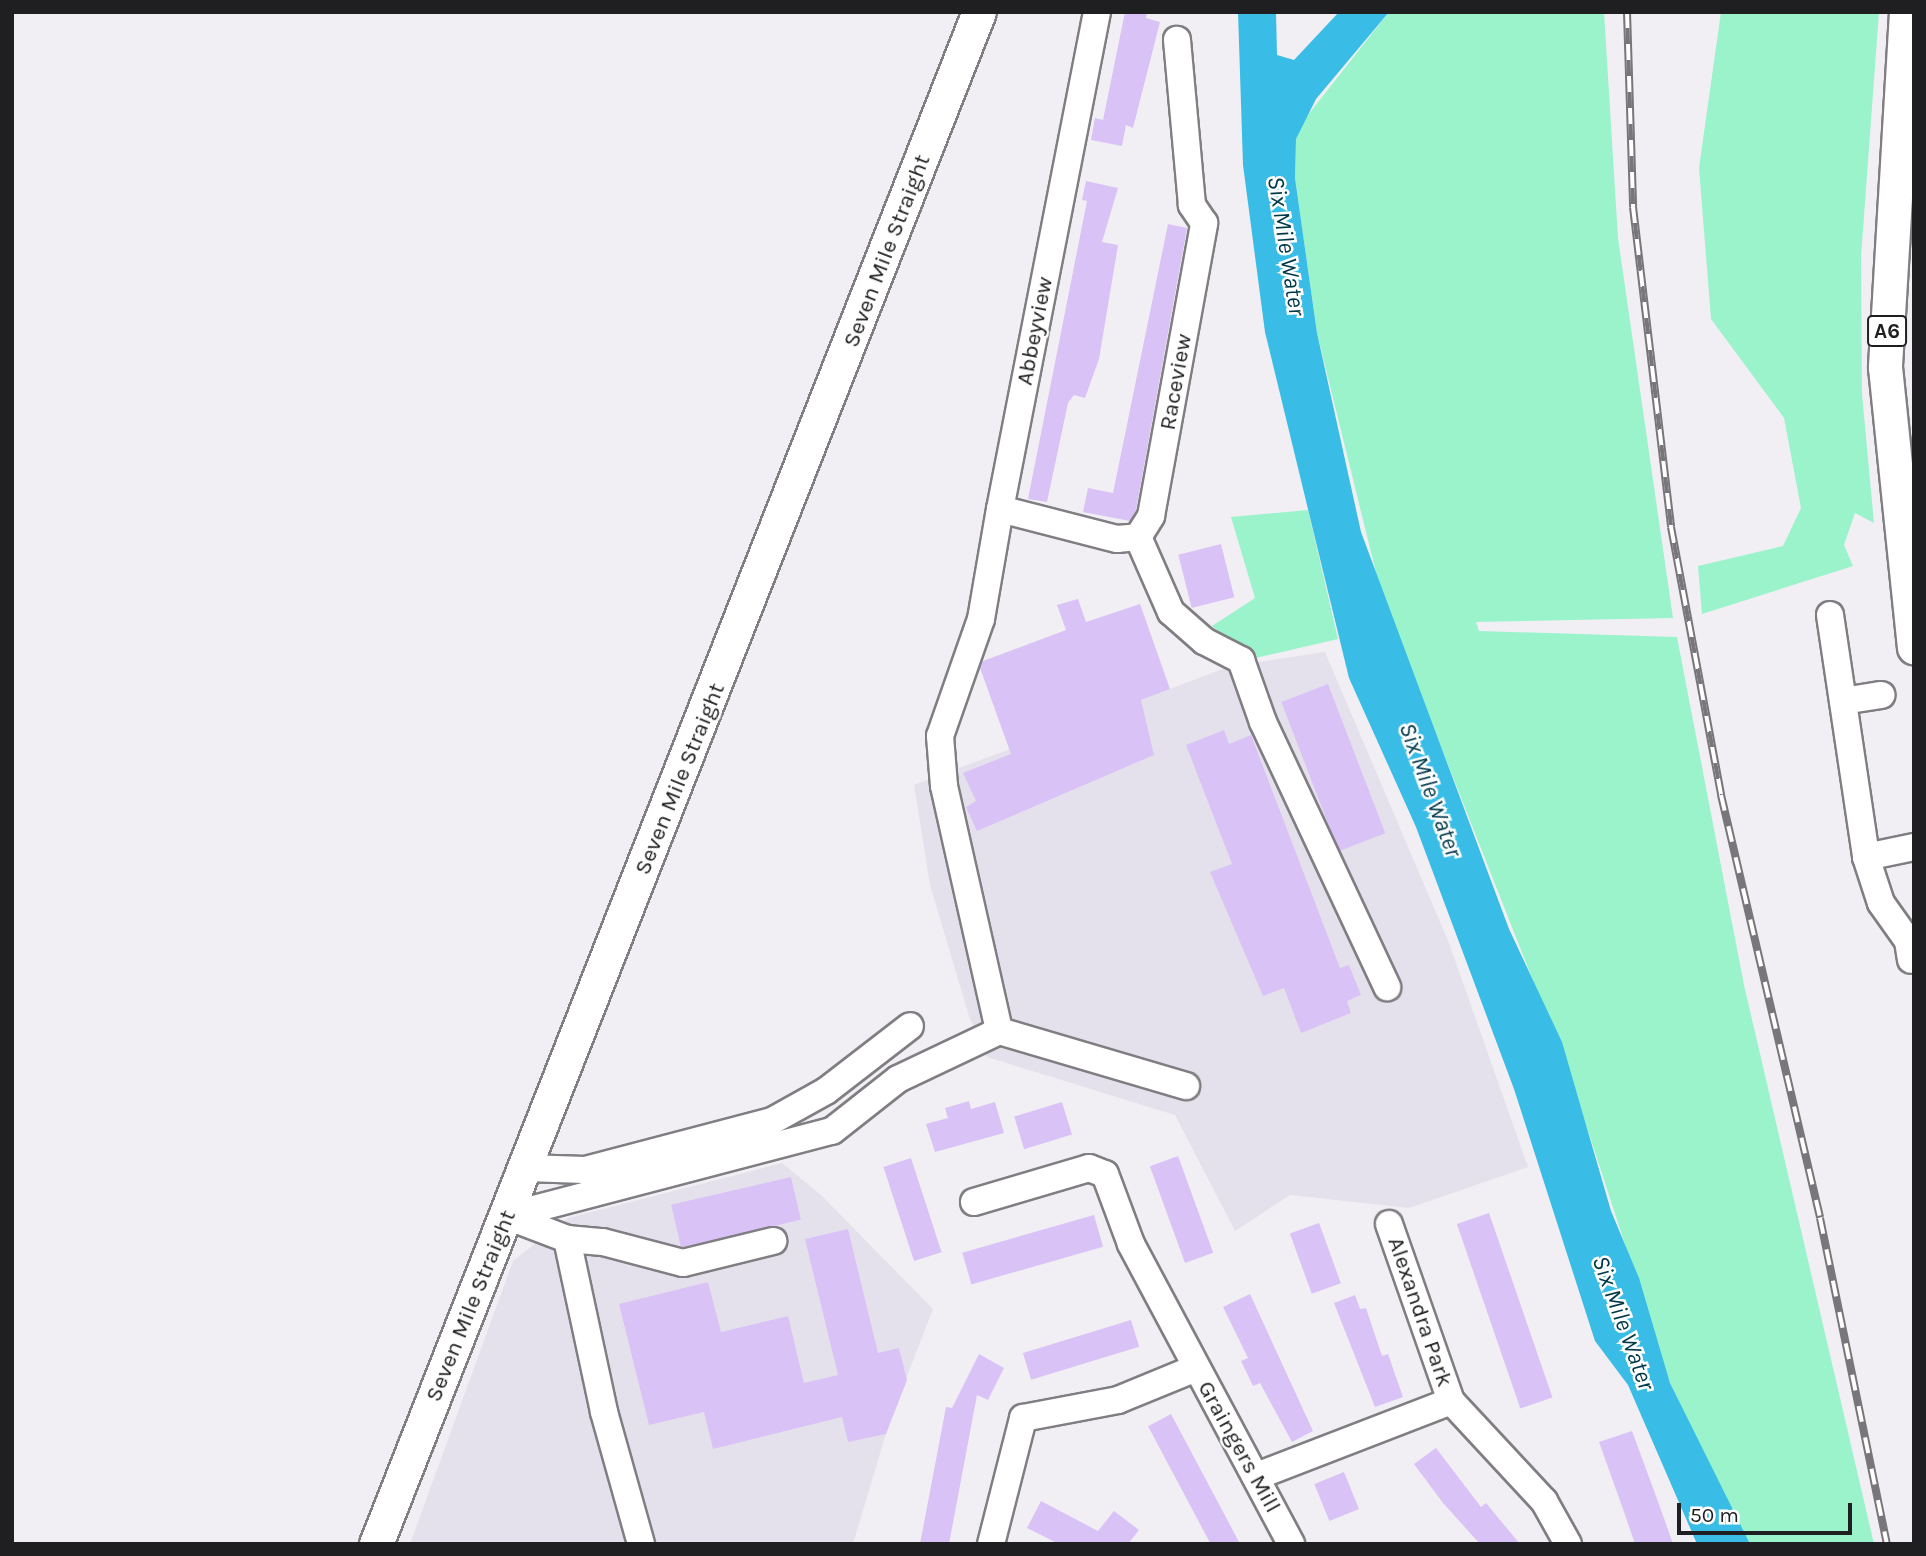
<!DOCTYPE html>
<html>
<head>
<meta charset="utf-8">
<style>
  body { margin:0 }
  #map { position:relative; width:1926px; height:1556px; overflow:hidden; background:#f1eff3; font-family:Karla,sans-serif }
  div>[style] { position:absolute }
  .built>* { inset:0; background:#e5e1ec }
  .green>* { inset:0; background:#9bf3cc }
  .water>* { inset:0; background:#39bce5 }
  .building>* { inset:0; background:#d9c3f6; transform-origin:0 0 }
  .roads { filter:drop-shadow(2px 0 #807e82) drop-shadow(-2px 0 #807e82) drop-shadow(0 2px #807e82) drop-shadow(0 -2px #807e82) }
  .minor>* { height:26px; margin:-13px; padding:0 13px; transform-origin:13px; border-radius:13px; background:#fff }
  .major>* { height:33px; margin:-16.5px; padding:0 16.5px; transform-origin:16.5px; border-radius:16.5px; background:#fff }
  .rail>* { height:8px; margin-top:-4px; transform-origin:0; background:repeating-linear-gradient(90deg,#fff 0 16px,#777679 0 32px); box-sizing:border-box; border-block:2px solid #777679 }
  span { translate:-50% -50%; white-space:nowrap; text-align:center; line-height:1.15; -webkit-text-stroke:5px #fff; paint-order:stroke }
  .shield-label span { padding:2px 5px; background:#fff; border:2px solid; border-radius:5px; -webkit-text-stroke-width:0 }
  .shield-label { font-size:21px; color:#1f1e20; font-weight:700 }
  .street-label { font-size:23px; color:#1f1e20 }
  .water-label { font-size:24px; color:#00394a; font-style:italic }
  .frame { position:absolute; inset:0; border:14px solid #1f1e20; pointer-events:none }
  .scale { position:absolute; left:1677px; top:1503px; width:175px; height:32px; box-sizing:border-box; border:4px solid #1f1e20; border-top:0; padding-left:9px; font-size:21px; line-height:24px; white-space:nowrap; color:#1f1e20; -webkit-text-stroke:5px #fff; paint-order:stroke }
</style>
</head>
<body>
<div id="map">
  <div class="built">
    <div style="clip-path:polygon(1325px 652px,1449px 943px,1528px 1167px,1409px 1208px,1290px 1195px,1235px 1231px,1175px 1115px,987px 1057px,969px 1016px,930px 885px,914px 785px,1231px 666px)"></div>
    <div style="clip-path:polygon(782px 1163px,820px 1194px,933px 1309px,890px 1420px,853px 1544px,410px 1544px,513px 1261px,568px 1218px)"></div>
  </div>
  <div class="green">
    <div style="clip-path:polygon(1389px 12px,1604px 12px,1618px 238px,1673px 618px,1476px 622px,1479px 631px,1677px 637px,1744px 985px,1874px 1544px,1750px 1544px,1739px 1525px,1670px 1383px,1569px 1072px,1382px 597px,1317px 333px,1295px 178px,1296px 139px,1304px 120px)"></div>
    <div style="clip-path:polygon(1721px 12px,1879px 12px,1861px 257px,1862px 394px,1874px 523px,1855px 513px,1844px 545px,1853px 566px,1702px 614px,1698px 566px,1783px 546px,1801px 508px,1784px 418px,1711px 319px,1699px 168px)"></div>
    <div style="clip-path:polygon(1308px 510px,1338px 639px,1251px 659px,1212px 626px,1255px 598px,1231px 517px)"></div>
  </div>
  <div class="water">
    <div style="clip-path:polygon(1238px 12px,1276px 12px,1277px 55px,1294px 60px,1339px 12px,1389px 12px,1316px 99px,1296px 139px,1295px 178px,1317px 333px,1361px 532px,1509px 929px,1562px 1042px,1611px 1211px,1639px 1278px,1670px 1383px,1750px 1544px,1697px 1544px,1628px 1385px,1595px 1341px,1514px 1089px,1416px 827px,1349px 678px,1265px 332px,1243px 165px)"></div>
  </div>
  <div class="building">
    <div style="clip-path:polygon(1125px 12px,1147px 12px,1146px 18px,1160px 22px,1133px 128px,1126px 125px,1122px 146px,1091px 140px,1095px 118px,1103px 120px)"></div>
    <div style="clip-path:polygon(1086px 181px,1118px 188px,1102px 242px,1118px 245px,1099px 359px,1085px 398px,1074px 395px,1068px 403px,1047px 502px,1028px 499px,1087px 201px,1082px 200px)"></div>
    <div style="clip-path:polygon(1168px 224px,1187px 228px,1136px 510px,1130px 521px,1083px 512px,1088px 488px,1113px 493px)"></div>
    <div style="left:1221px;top:544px;width:55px;height:44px;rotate:76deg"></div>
    <div style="clip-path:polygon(1078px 599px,1086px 622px,1140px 604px,1170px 689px,1141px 700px,1154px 755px,977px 831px,966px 807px,976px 801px,963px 773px,1011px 754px,980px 668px,983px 661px,1066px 630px,1057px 605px)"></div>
    <div style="left:1328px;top:684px;width:160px;height:50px;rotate:69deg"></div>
    <div style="clip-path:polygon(1224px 730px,1229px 744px,1251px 735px,1340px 968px,1349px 965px,1361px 995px,1347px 1001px,1351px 1013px,1301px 1033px,1284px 988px,1263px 996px,1210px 872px,1232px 864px,1186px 745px)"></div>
    <div style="clip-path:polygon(969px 1101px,971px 1109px,995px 1102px,1004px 1133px,935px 1152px,926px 1124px,948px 1118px,945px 1108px)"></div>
    <div style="left:1062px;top:1102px;width:34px;height:50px;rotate:73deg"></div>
    <div style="left:1178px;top:1156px;width:103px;height:30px;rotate:70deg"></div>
    <div style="left:911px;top:1158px;width:99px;height:29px;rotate:72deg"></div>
    <div style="left:791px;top:1177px;width:44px;height:123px;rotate:77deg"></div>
    <div style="left:1489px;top:1213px;width:195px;height:34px;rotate:71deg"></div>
    <div style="left:1094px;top:1215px;width:33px;height:137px;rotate:74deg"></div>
    <div style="left:1319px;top:1223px;width:64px;height:31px;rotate:70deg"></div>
    <div style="clip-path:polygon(848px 1229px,878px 1353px,899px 1348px,907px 1380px,886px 1434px,848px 1442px,842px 1417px,713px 1449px,704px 1412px,649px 1425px,619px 1304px,708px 1282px,721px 1332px,788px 1316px,804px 1383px,838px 1375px,805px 1239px)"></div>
    <div style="clip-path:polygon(1250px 1294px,1313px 1431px,1292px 1442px,1260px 1383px,1253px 1386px,1241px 1361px,1248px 1358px,1223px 1307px)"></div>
    <div style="clip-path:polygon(1355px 1295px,1360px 1309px,1366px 1308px,1382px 1356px,1388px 1354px,1403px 1397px,1375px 1407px,1334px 1303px)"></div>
    <div style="left:1131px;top:1320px;width:28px;height:113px;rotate:73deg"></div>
    <div style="clip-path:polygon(979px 1354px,1004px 1368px,988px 1400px,977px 1395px,949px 1544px,920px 1544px,946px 1407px,952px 1408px)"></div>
    <div style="left:1171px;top:1414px;width:148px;height:26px;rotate:62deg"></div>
    <div style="clip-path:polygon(1632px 1431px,1660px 1507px,1673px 1544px,1635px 1544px,1624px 1512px,1599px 1442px)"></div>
    <div style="clip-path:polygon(1436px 1448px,1481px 1507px,1486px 1503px,1520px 1544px,1480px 1544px,1443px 1503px,1414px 1464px)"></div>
    <div style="left:1344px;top:1472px;width:40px;height:32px;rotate:68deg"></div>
    <div style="clip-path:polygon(1041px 1501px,1098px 1531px,1114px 1511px,1139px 1530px,1128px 1544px,1059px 1544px,1027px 1528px)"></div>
  </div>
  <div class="roads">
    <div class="minor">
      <div style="left:1097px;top:12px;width:506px;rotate:101.04deg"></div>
      <div style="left:1000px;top:509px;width:121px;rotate:14.4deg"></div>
      <div style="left:1117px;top:539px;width:21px;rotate:-5deg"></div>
      <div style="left:1000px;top:509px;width:112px;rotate:99.8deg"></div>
      <div style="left:981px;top:619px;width:124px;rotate:109.3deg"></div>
      <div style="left:940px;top:736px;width:50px;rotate:85.4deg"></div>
      <div style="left:944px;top:786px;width:251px;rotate:77.3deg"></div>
      <div style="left:999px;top:1031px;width:195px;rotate:16.4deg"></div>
      <div style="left:1138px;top:537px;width:82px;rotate:66.3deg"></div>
      <div style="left:1171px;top:612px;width:44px;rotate:41.3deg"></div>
      <div style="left:1204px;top:641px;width:42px;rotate:27.2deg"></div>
      <div style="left:1241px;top:660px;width:66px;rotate:70.5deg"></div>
      <div style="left:1263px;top:722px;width:293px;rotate:64.9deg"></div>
      <div style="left:1138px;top:537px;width:25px;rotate:-58deg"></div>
      <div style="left:1151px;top:516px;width:298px;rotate:-79.7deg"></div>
      <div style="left:1204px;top:223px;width:22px;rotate:-124deg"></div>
      <div style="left:1192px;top:205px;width:166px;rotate:-95.2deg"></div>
      <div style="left:1830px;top:615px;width:245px;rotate:81.5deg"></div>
      <div style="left:1866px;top:857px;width:48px;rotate:71.9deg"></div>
      <div style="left:1881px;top:903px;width:47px;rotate:54.6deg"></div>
      <div style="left:1908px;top:941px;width:19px;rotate:81deg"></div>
      <div style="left:1843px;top:701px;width:39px;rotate:-9deg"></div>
      <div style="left:1866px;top:857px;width:49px;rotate:-11.8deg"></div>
      <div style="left:526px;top:1168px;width:59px;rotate:1.9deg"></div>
      <div style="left:585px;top:1170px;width:193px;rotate:-14.7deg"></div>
      <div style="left:772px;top:1121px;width:62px;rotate:-29.1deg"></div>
      <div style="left:826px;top:1091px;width:106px;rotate:-37.7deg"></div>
      <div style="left:974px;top:1202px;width:120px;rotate:-16.5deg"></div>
      <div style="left:1089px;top:1168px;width:17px;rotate:21deg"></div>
      <div style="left:1105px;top:1174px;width:75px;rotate:69.6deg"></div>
      <div style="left:1131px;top:1244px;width:340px;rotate:61.9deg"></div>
      <div style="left:507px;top:1216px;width:336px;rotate:-14.7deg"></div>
      <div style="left:832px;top:1131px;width:84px;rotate:-38.2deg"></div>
      <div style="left:898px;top:1079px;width:112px;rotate:-25.4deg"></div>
      <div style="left:507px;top:1216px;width:64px;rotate:21deg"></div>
      <div style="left:567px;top:1239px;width:36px;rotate:5deg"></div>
      <div style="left:603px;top:1242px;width:83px;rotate:14.7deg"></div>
      <div style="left:683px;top:1263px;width:93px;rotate:-13.7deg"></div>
      <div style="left:1389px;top:1224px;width:188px;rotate:70.7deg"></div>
      <div style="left:1451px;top:1401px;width:137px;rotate:47.1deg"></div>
      <div style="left:1544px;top:1501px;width:49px;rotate:60.8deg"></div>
      <div style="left:567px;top:1239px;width:177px;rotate:77.9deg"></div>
      <div style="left:604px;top:1412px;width:137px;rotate:74.3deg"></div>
      <div style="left:1257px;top:1476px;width:208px;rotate:-21.1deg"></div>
      <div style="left:991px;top:1544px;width:130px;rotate:-75.7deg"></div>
      <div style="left:1023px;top:1418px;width:97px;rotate:-10.7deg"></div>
      <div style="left:1118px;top:1400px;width:84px;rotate:-22.3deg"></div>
    </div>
    <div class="major">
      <div style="left:1906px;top:12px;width:356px;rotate:93.4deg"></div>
      <div style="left:1885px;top:367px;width:282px;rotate:84.1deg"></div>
      <div style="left:376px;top:1544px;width:1646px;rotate:-68.52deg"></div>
    </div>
  </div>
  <div class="rail">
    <div style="left:1627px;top:12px;width:195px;rotate:88.2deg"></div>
    <div style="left:1633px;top:207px;width:322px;rotate:83.2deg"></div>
    <div style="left:1671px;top:527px;width:273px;rotate:79.4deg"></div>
    <div style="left:1721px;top:795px;width:434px;rotate:76.8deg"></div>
    <div style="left:1820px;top:1218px;width:333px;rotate:78.4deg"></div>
  </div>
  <div class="shield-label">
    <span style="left:1887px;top:331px">A6</span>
  </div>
  <div class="street-label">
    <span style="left:887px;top:251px;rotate:-69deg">Seven Mile Straight</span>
    <span style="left:1035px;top:331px;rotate:-79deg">Abbeyview</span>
    <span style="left:1176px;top:382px;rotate:-80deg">Raceview</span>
    <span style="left:680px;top:779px;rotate:-68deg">Seven Mile Straight</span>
    <span style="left:471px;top:1306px;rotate:-68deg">Seven Mile Straight</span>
    <span style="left:1420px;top:1312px;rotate:71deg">Alexandra Park</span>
    <span style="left:1239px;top:1447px;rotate:61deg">Graingers Mill</span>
  </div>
  <div class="water-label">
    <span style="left:1286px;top:246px;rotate:81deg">Six Mile Water</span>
    <span style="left:1430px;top:790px;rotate:70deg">Six Mile Water</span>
    <span style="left:1623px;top:1323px;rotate:70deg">Six Mile Water</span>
  </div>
  <div class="frame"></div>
  <div class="scale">50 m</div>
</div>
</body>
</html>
